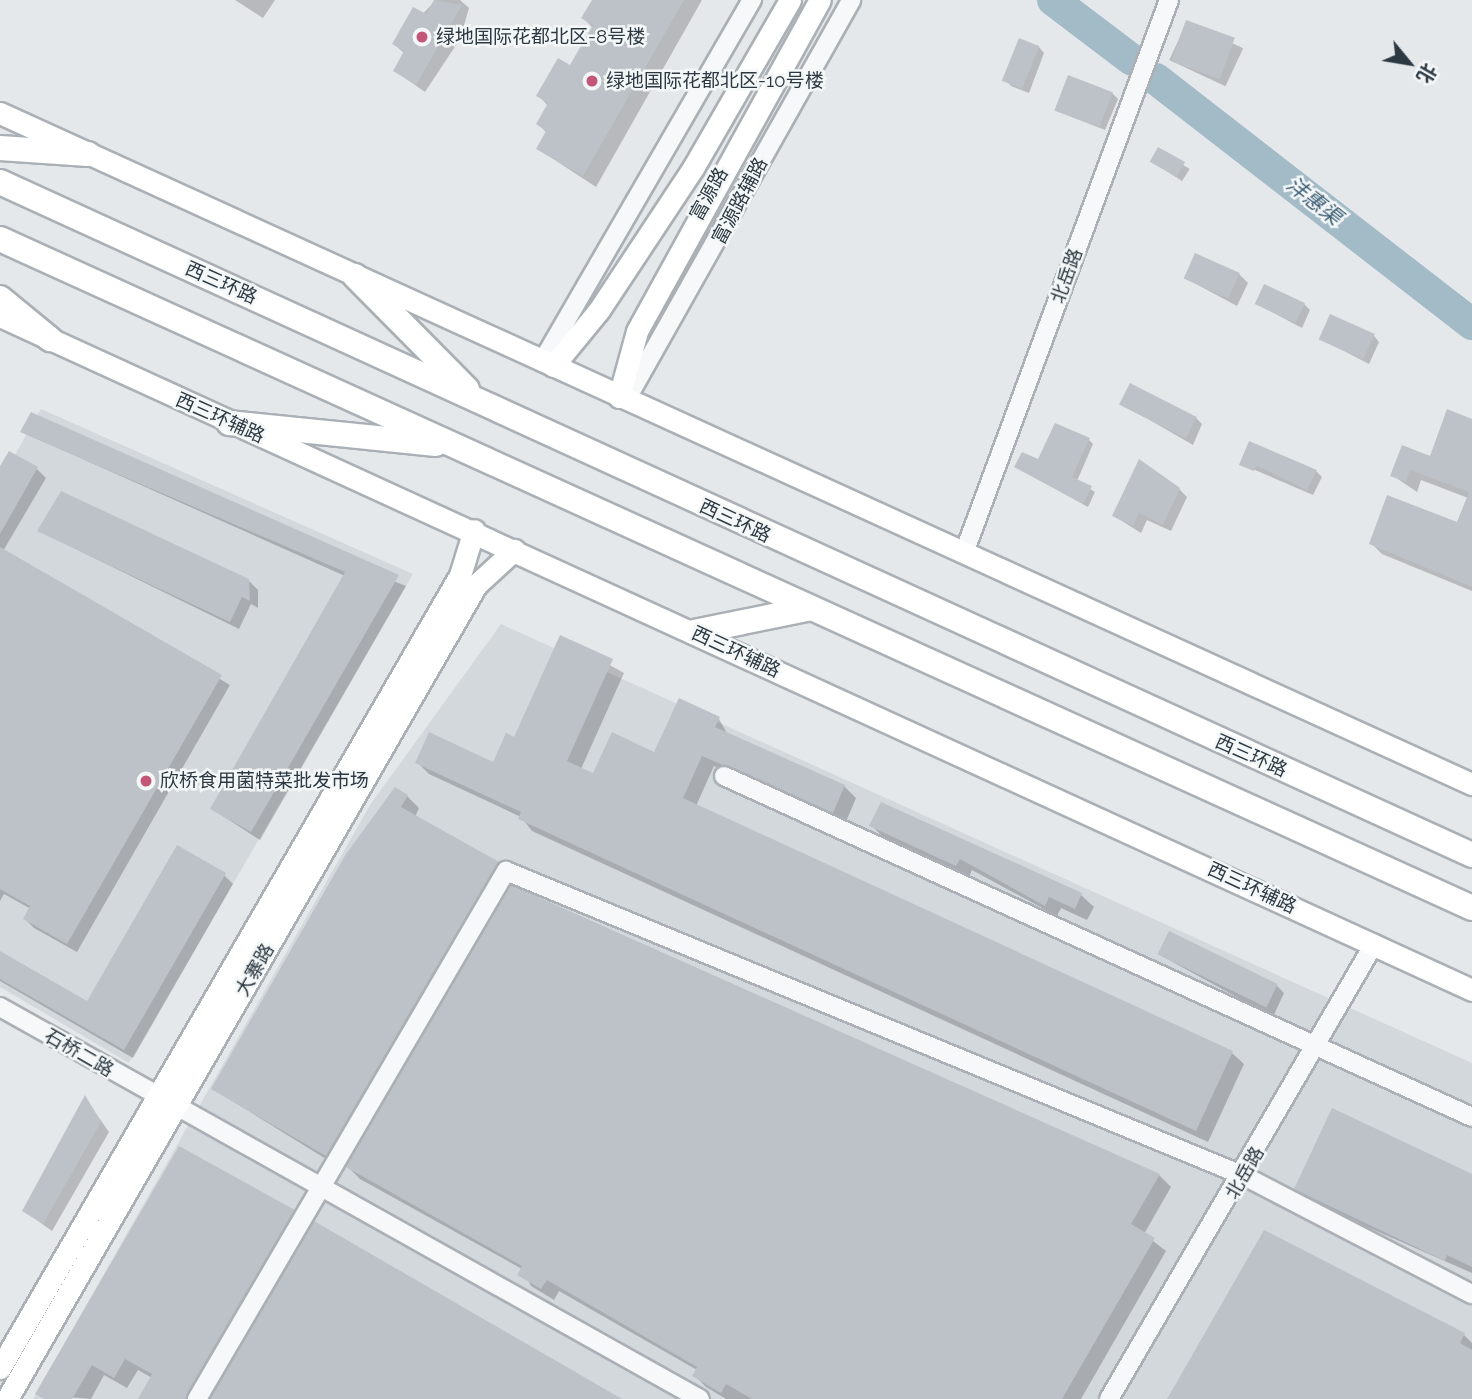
<!DOCTYPE html>
<html>
<head>
<meta charset="utf-8">
<style>
  body { margin:0 }
  #map { position:relative; width:1472px; height:1399px; overflow:hidden; background:#e5e8eb; font-family:Raleway,"Noto Sans SC",sans-serif }
  div>[style] { position:absolute }
  .built>* { inset:0; background:#d3d8dd }
  .shadow>* { inset:0; background:#0003; transform-origin:0 0 }
  .river>* { height:32px; margin:-16px; padding:0 16px; transform-origin:16px; border-radius:16px; background:#a3bbc7 }
  .building>* { inset:0; background:#bcc2c7; transform-origin:0 0 }
  .roads { filter:drop-shadow(2px 0 #aab0b5) drop-shadow(-2px 0 #aab0b5) drop-shadow(0 2px #aab0b5) drop-shadow(0 -2px #aab0b5) }
  .minor>* { height:18px; margin:-9px; padding:0 9px; transform-origin:9px; border-radius:9px; background:#f7f8fa }
  .major>* { height:21px; margin:-10.5px; padding:0 10.5px; transform-origin:10.5px; border-radius:10.5px; background:#fff }
  .highway>* { height:24px; margin:-12px; padding:0 12px; transform-origin:12px; border-radius:12px; background:#fff }
  .dots>* { width:19px; height:19px; translate:-50% -50%; box-sizing:border-box; border:4px solid #f4f7f8; border-radius:50% }
  span { translate:-50% -50%; white-space:nowrap; text-align:center; line-height:1.15; -webkit-text-stroke:5px #f4f7f8; paint-order:stroke }
  .poi-label { font-size:19px; color:#2d3942 }
  .left { translate:0 -50%; text-align:left }
  .street-label { font-size:19px; color:#2d3942 }
  .water-label { font-size:21px; color:#3b5d73; font-style:italic }
  .north { position:absolute; left:1374px; top:28px; width:70px; height:70px; -webkit-text-stroke:5px #f4f7f8; paint-order:stroke; rotate:120deg; font-size:19px; font-weight:700; line-height:28px; text-align:center; color:#2d3942 }
  .north::after { content:''; display:block; margin:auto; width:24px; height:32px; background:#2d3942; clip-path:polygon(50% 0,100% 100%,50% 72%,0 100%) }
</style>
</head>
<body>
<div id="map">
  <div class="built">
    <div style="clip-path:polygon(41px 409px,413px 574px,129px 1063px,0 987px,0 481px)"></div>
    <div style="clip-path:polygon(501px 624px,1472px 1063px,1472px 1399px,33px 1399px,370px 805px)"></div>
  </div>
  <div class="shadow">
    <div style="clip-path:polygon(235px 0,275px 0,263px 18px)"></div>
    <div style="clip-path:polygon(436px 0,460px 0,469px 8px,460px 39px,425px 92px,395px 71px,405px 54px,394px 44px)"></div>
    <div style="clip-path:polygon(594px 0,702px 0,596px 187px,538px 149px,547px 133px,538px 124px,548px 106px,539px 96px,570px 67px,593px 28px,583px 18px)"></div>
    <div style="left:1187px;top:22px;width:62px;height:42px;rotate:25deg"></div>
    <div style="clip-path:polygon(1039px 47px,1044px 53px,1029px 93px,1011px 86px,1006px 80px)"></div>
    <div style="clip-path:polygon(1112px 93px,1118px 99px,1105px 130px,1057px 110px)"></div>
    <div style="left:1159px;top:150px;width:36px;height:14px;rotate:32deg"></div>
    <div style="clip-path:polygon(1239px 274px,1248px 283px,1237px 306px,1185px 278px)"></div>
    <div style="clip-path:polygon(1257px 304px,1304px 304px,1310px 310px,1302px 328px)"></div>
    <div style="clip-path:polygon(1374px 336px,1379px 342px,1369px 364px,1321px 339px)"></div>
    <div style="clip-path:polygon(1122px 404px,1196px 418px,1202px 424px,1193px 445px)"></div>
    <div style="clip-path:polygon(1472px 420px,1472px 591px,1382px 554px,1371px 543px,1458px 525px,1468px 498px,1421px 480px,1417px 492px,1392px 475px,1431px 458px)"></div>
    <div style="clip-path:polygon(22px 432px,406px 586px,260px 840px,212px 809px,345px 576px)"></div>
    <div style="clip-path:polygon(1089px 440px,1093px 444px,1077px 481px,1095px 492px,1088px 507px,1016px 467px)"></div>
    <div style="clip-path:polygon(1241px 464px,1316px 471px,1322px 477px,1313px 495px)"></div>
    <div style="clip-path:polygon(37px 469px,46px 478px,3px 551px,230px 685px,77px 952px,34px 928px,25px 919px,31px 909px,4px 894px,0 901px,0 470px)"></div>
    <div style="clip-path:polygon(1179px 489px,1187px 497px,1171px 531px,1147px 520px,1141px 533px,1114px 516px)"></div>
    <div style="clip-path:polygon(39px 531px,248px 580px,258px 590px,258px 608px,251px 604px,239px 629px)"></div>
    <div style="clip-path:polygon(561px 638px,624px 673px,581px 769px,594px 775px,655px 754px,719px 719px,728px 735px,844px 786px,856px 798px,845px 824px,714px 766px,696px 806px,1232px 1053px,1244px 1064px,1208px 1142px,532px 831px,521px 817px,429px 774px,417px 762px,493px 764px,515px 739px)"></div>
    <div style="clip-path:polygon(407px 796px,419px 808px,415px 817px,510px 876px,339px 1167px,213px 1089px)"></div>
    <div style="clip-path:polygon(881px 804px,1081px 895px,1094px 907px,1087px 920px,1061px 908px,1057px 916px,972px 870px,969px 877px,884px 838px,872px 826px)"></div>
    <div style="clip-path:polygon(224px 875px,233px 884px,133px 1058px,0 981px,0 953px,87px 1003px)"></div>
    <div style="clip-path:polygon(512px 888px,1159px 1175px,1171px 1187px,1144px 1234px,1166px 1251px,1081px 1399px,726px 1399px,706px 1387px,694px 1375px,697px 1370px,559px 1291px,554px 1300px,531px 1286px,522px 1269px,360px 1179px,348px 1167px)"></div>
    <div style="clip-path:polygon(1160px 955px,1277px 986px,1284px 993px,1273px 1017px)"></div>
    <div style="clip-path:polygon(85px 1098px,109px 1132px,52px 1231px,24px 1211px)"></div>
    <div style="clip-path:polygon(1472px 1176px,1472px 1273px,1308px 1201px,1296px 1189px)"></div>
    <div style="clip-path:polygon(294px 1211px,306px 1223px,203px 1399px,140px 1399px,152px 1378px,138px 1370px,127px 1388px,104px 1375px,91px 1399px,37px 1394px)"></div>
    <div style="clip-path:polygon(1464px 1335px,1472px 1343px,1472px 1399px,1169px 1399px)"></div>
  </div>
  <div class="river">
    <div style="left:1053px;top:0;width:99px;rotate:37.2deg"></div>
    <div style="left:1156px;top:79px;width:400px;rotate:37.8deg"></div>
  </div>
  <div class="building">
    <div style="clip-path:polygon(434px 0,462px 5px,416px 85px,393px 71px,404px 51px,392px 44px,413px 7px,426px 14px)"></div>
    <div style="clip-path:polygon(592px 0,684px 0,583px 176px,536px 149px,546px 131px,536px 124px,548px 103px,536px 96px,558px 58px,570px 65px,593px 25px,581px 18px)"></div>
    <div style="left:1186px;top:20px;width:52px;height:44px;rotate:20deg"></div>
    <div style="left:1019px;top:38px;width:22px;height:46px;rotate:22deg"></div>
    <div style="left:1068px;top:75px;width:48px;height:38px;rotate:21deg"></div>
    <div style="left:1158px;top:147px;width:31px;height:17px;rotate:29deg"></div>
    <div style="left:1195px;top:253px;width:49px;height:28px;rotate:24deg"></div>
    <div style="left:1264px;top:284px;width:45px;height:22px;rotate:25deg"></div>
    <div style="left:1330px;top:314px;width:49px;height:28px;rotate:24deg"></div>
    <div style="left:1130px;top:383px;width:75px;height:24px;rotate:27deg"></div>
    <div style="clip-path:polygon(1447px 409px,1472px 419px,1472px 587px,1369px 544px,1387px 495px,1457px 522px,1469px 492px,1410px 470px,1406px 482px,1390px 476px,1402px 445px,1430px 456px)"></div>
    <div style="clip-path:polygon(31px 412px,399px 575px,251px 832px,210px 809px,345px 572px,20px 432px)"></div>
    <div style="clip-path:polygon(1055px 423px,1090px 438px,1072px 477px,1092px 486px,1083px 504px,1014px 467px,1022px 452px,1038px 459px)"></div>
    <div style="clip-path:polygon(1249px 441px,1317px 470px,1307px 490px,1257px 466px,1254px 471px,1239px 465px)"></div>
    <div style="clip-path:polygon(9px 451px,38px 467px,0 534px,0 466px)"></div>
    <div style="clip-path:polygon(1139px 459px,1180px 488px,1163px 525px,1139px 513px,1133px 526px,1112px 516px)"></div>
    <div style="clip-path:polygon(61px 491px,249px 579px,250px 601px,242px 597px,230px 622px,37px 531px)"></div>
    <div style="clip-path:polygon(0 547px,222px 675px,67px 944px,23px 919px,30px 906px,0 889px)"></div>
    <div style="clip-path:polygon(560px 635px,613px 659px,567px 761px,593px 773px,612px 732px,654px 752px,679px 698px,720px 717px,715px 727px,845px 785px,833px 813px,702px 756px,683px 798px,1233px 1051px,1196px 1131px,518px 819px,521px 812px,415px 763px,429px 732px,493px 762px,506px 733px,514px 737px)"></div>
    <div style="clip-path:polygon(395px 787px,408px 795px,401px 807px,499px 862px,326px 1156px,211px 1089px,346px 854px)"></div>
    <div style="clip-path:polygon(881px 802px,1082px 893px,1075px 909px,1049px 897px,1045px 906px,960px 859px,956px 866px,869px 826px)"></div>
    <div style="clip-path:polygon(177px 845px,226px 873px,124px 1050px,0 979px,0 951px,87px 1001px)"></div>
    <div style="clip-path:polygon(511px 885px,1160px 1174px,1131px 1224px,1155px 1238px,1062px 1399px,752px 1399px,726px 1384px,721px 1393px,692px 1376px,697px 1367px,547px 1280px,541px 1289px,517px 1275px,522px 1266px,346px 1167px)"></div>
    <div style="left:1169px;top:931px;width:121px;height:26px;rotate:26deg"></div>
    <div style="clip-path:polygon(85px 1095px,101px 1122px,43px 1224px,22px 1211px)"></div>
    <div style="clip-path:polygon(1332px 1108px,1472px 1174px,1472px 1267px,1447px 1255px,1445px 1261px,1294px 1189px)"></div>
    <div style="clip-path:polygon(179px 1146px,295px 1210px,186px 1399px,138px 1399px,152px 1374px,125px 1359px,114px 1378px,92px 1365px,72px 1399px,44px 1399px,35px 1394px)"></div>
    <div style="clip-path:polygon(314px 1221px,622px 1399px,210px 1399px)"></div>
    <div style="clip-path:polygon(1264px 1230px,1465px 1333px,1460px 1343px,1472px 1350px,1472px 1399px,1167px 1399px)"></div>
  </div>
  <div class="roads">
    <div class="minor">
      <div style="left:542px;top:362px;width:419px;rotate:-59.9deg"></div>
      <div style="left:626px;top:400px;width:459px;rotate:-60.6deg"></div>
      <div style="left:964px;top:553px;width:590px;rotate:-69.66deg"></div>
      <div style="left:724px;top:776px;width:822px;rotate:24.51deg"></div>
      <div style="left:0;top:1007px;width:802px;rotate:29.25deg"></div>
      <div style="left:197px;top:1399px;width:612px;rotate:-59.66deg"></div>
      <div style="left:506px;top:871px;width:799px;rotate:22.45deg"></div>
      <div style="left:1244px;top:1176px;width:257px;rotate:27.4deg"></div>
      <div style="left:1109px;top:1399px;width:527px;rotate:-59.78deg"></div>
    </div>
    <div class="major">
      <div style="left:0;top:113px;width:1618px;rotate:24.51deg"></div>
      <div style="left:0;top:316px;width:1619px;rotate:24.6deg"></div>
      <div style="left:553px;top:366px;width:72px;rotate:-50.6deg"></div>
      <div style="left:599px;top:310px;width:170px;rotate:-56.5deg"></div>
      <div style="left:693px;top:168px;width:194px;rotate:-60deg"></div>
      <div style="left:619px;top:397px;width:68px;rotate:-74.7deg"></div>
      <div style="left:637px;top:331px;width:378px;rotate:-61.1deg"></div>
      <div style="left:0;top:1368px;width:917px;rotate:-59.88deg"></div>
      <div style="left:460px;top:575px;width:47px;rotate:-72.7deg"></div>
      <div style="left:7px;top:1399px;width:939px;rotate:-60.05deg"></div>
      <div style="left:476px;top:585px;width:52px;rotate:-42.6deg"></div>
    </div>
    <div class="highway">
      <div style="left:0;top:148px;width:88px;rotate:3.9deg"></div>
      <div style="left:0;top:182px;width:1619px;rotate:24.57deg"></div>
      <div style="left:0;top:239px;width:1617px;rotate:24.44deg"></div>
      <div style="left:355px;top:276px;width:159px;rotate:45.3deg"></div>
      <div style="left:0;top:298px;width:65px;rotate:39.4deg"></div>
      <div style="left:229px;top:423px;width:208px;rotate:5.8deg"></div>
      <div style="left:694px;top:632px;width:120px;rotate:-11.5deg"></div>
    </div>
  </div>
  <div class="dots">
    <div style="left:422px;top:37px;background:#c3577a"></div>
    <div style="left:592px;top:81px;background:#c3577a"></div>
    <div style="left:146px;top:781px;background:#c3577a"></div>
  </div>
  <div class="poi-label">
    <span class="left" style="left:436px;top:37px">绿地国际花都北区-8号楼</span>
    <span class="left" style="left:606px;top:81px">绿地国际花都北区-10号楼</span>
    <span class="left" style="left:160px;top:781px">欣桥食用菌特菜批发市场</span>
  </div>
  <div class="street-label">
    <span style="left:709px;top:194px;rotate:-61deg">富源路</span>
    <span style="left:740px;top:201px;rotate:-62deg">富源路辅路</span>
    <span style="left:1067px;top:276px;rotate:-70deg">北岳路</span>
    <span style="left:221px;top:283px;rotate:24deg">西三环路</span>
    <span style="left:220px;top:418px;rotate:24deg">西三环辅路</span>
    <span style="left:735px;top:521px;rotate:25deg">西三环路</span>
    <span style="left:736px;top:652px;rotate:25deg">西三环辅路</span>
    <span style="left:1251px;top:756px;rotate:24deg">西三环路</span>
    <span style="left:1252px;top:888px;rotate:25deg">西三环辅路</span>
    <span style="left:255px;top:970px;rotate:-60deg">大寨路</span>
    <span style="left:79px;top:1053px;rotate:30deg">石桥二路</span>
    <span style="left:1245px;top:1173px;rotate:-60deg">北岳路</span>
  </div>
  <div class="water-label">
    <span style="left:1314px;top:201px;rotate:38deg">沣惠渠</span>
  </div>
  <div class="north">北</div>
</div>
</body>
</html>
